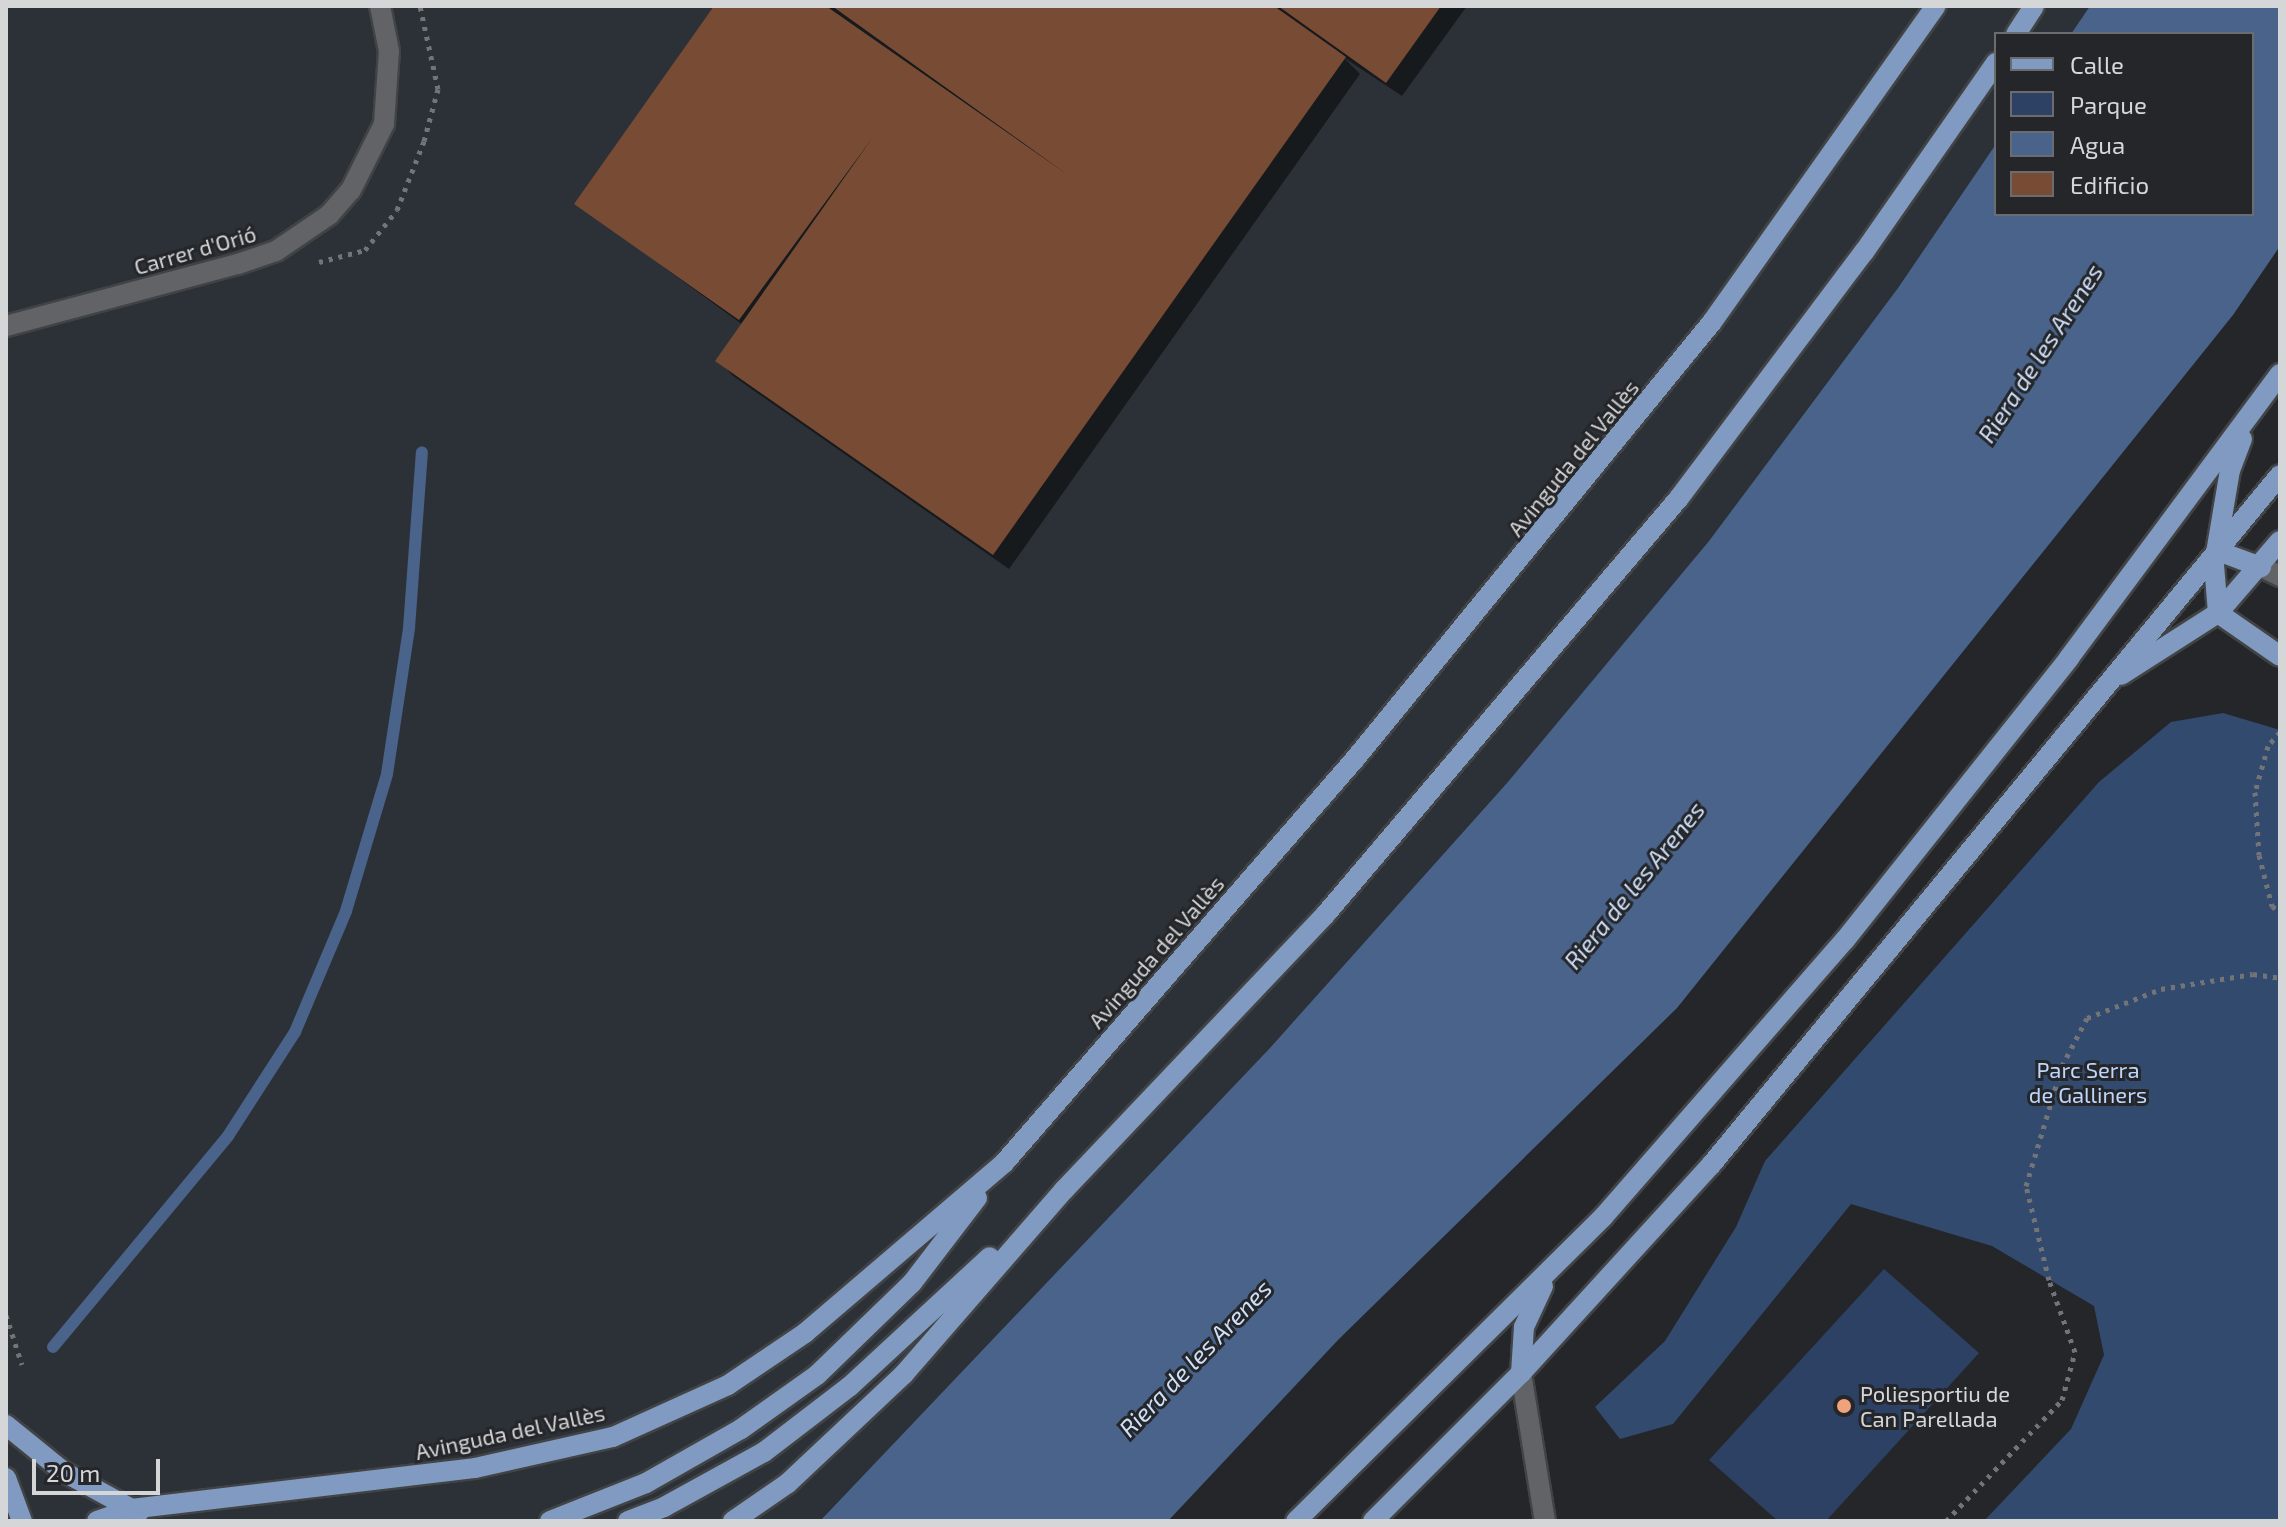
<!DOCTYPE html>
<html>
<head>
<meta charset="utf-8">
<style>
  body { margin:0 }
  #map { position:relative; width:2286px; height:1527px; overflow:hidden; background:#242629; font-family:"Exo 2",sans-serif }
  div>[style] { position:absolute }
  .built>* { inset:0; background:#2c3138 }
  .green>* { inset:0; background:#2c4163 }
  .forest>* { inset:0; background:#334a6f }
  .water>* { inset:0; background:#4a638a }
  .shadow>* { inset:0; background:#0007 }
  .stream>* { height:12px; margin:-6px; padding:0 6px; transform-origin:6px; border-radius:6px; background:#4a638a }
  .building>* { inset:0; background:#774b34 }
  .path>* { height:5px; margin-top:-2.5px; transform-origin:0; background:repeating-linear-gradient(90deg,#727477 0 4px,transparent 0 10px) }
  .roads { filter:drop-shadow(2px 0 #414344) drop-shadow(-2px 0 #414344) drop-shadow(0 2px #414344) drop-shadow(0 -2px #414344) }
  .minor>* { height:20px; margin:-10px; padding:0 10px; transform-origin:10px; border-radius:10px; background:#616366 }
  .major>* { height:20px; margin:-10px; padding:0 10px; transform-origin:10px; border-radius:10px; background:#819ac1 }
  .dots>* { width:22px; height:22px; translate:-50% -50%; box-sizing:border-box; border:4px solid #242629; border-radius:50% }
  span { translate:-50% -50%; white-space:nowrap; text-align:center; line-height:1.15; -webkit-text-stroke:6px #242629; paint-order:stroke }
  .street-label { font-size:22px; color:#d4d6d7 }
  .park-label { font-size:22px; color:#bed6fd }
  .poi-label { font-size:22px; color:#d4d6d7 }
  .left { translate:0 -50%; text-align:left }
  .water-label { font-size:24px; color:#cfe0fa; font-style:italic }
  .frame { position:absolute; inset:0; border:8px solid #d4d6d7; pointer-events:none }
  .legend { position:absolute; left:1994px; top:32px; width:260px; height:184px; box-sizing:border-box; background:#242629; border:2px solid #6a6c6f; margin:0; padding:10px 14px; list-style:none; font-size:24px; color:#d4d6d7 }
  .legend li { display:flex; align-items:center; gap:16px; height:40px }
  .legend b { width:40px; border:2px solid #6a6c6f }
  .scale { position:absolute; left:32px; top:1459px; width:128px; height:36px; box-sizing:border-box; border:4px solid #d4d6d7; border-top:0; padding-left:10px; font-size:24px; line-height:28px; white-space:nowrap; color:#d4d6d7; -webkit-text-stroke:6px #242629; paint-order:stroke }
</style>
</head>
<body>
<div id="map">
  <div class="built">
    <div style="clip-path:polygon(6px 6px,2090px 6px,2071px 34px,1996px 34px,1996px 144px,1898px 288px,1709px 541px,1507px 783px,1269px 1049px,820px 1521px,6px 1521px)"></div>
  </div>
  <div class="green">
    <div style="clip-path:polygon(1884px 1269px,1979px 1353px,1826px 1521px,1778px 1521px,1709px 1460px)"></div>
  </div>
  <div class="forest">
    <div style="clip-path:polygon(2223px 713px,2280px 730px,2280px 1521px,1984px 1521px,2071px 1429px,2104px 1355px,2094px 1306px,1992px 1246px,1851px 1204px,1673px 1424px,1620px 1439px,1595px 1407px,1665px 1341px,1736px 1227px,1765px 1161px,2099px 782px,2171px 722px)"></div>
  </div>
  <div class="water">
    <div style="clip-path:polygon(2090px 6px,2280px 6px,2280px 246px,2233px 315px,1677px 1008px,1338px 1340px,1168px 1521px,820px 1521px,1269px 1049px,1507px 783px,1709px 541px,1898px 288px,1996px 144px,1996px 214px,2252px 214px,2252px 34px,2071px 34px)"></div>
  </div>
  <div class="shadow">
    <div style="clip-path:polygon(716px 6px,1467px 6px,1402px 96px,1343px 57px,1360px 74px,1009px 569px,733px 376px,718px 360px,743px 325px,577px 204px)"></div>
  </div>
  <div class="stream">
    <div style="left:53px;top:1347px;width:274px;rotate:-50.3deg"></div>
    <div style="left:228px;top:1136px;width:124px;rotate:-57.2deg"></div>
    <div style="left:295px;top:1032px;width:131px;rotate:-67.1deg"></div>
    <div style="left:346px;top:911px;width:143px;rotate:-73.3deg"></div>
    <div style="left:387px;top:774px;width:148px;rotate:-81.4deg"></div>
    <div style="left:409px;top:628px;width:176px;rotate:-85.8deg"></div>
  </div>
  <div class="building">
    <div style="clip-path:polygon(714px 6px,826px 6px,1068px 175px,832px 6px,1274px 6px,1346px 57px,993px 555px,715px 361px,873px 137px,739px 320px,574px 204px)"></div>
    <div style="clip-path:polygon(1278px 6px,1441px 6px,1386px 83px)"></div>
  </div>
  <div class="path">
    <div style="left:319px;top:262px;width:48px;rotate:-14.6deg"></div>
    <div style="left:365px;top:250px;width:51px;rotate:-51.3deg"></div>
    <div style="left:397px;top:210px;width:74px;rotate:-68.6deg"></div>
    <div style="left:424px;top:141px;width:54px;rotate:-74.9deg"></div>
    <div style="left:438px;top:89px;width:85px;rotate:-102.2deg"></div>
    <div style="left:2280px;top:732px;width:18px;rotate:131deg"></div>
    <div style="left:2268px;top:746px;width:48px;rotate:105.8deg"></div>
    <div style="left:2255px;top:792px;width:63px;rotate:86.4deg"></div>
    <div style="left:2259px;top:855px;width:53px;rotate:75.7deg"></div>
    <div style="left:2272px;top:906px;width:10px;rotate:37deg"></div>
    <div style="left:6px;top:1315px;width:52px;rotate:72.3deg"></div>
    <div style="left:1946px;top:1521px;width:168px;rotate:-46.2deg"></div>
    <div style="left:2062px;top:1400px;width:50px;rotate:-74.8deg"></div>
    <div style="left:2075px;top:1352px;width:77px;rotate:-109.9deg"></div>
    <div style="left:2049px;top:1280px;width:97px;rotate:-103.7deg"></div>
    <div style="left:2026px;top:1186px;width:125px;rotate:-73.3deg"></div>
    <div style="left:2062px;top:1066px;width:54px;rotate:-62.5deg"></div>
    <div style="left:2087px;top:1018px;width:79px;rotate:-21.4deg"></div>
    <div style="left:2161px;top:989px;width:93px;rotate:-9.3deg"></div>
    <div style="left:2253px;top:974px;width:27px;rotate:8deg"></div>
  </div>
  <div class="roads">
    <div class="minor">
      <div style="left:6px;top:326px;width:240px;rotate:-15deg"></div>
      <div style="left:238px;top:264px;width:40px;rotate:-18.9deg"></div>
      <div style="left:276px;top:251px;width:64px;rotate:-34.2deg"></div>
      <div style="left:329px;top:215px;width:33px;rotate:-49deg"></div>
      <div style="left:351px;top:190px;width:74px;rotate:-63.4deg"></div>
      <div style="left:384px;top:124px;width:73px;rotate:-86.1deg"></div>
      <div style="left:389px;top:51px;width:46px;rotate:-101.3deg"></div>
      <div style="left:2261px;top:567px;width:21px;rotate:25deg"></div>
      <div style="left:1521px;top:1373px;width:150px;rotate:80.8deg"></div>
    </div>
    <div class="major">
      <div style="left:2016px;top:34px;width:33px;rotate:-57deg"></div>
      <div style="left:2242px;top:439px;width:33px;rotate:111deg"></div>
      <div style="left:2230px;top:470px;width:96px;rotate:99.6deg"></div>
      <div style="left:2214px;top:565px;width:48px;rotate:85.2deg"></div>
      <div style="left:2218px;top:613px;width:75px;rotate:34.7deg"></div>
      <div style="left:2218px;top:551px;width:46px;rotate:20.4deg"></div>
      <div style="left:2121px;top:675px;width:115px;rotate:-32.6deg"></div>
      <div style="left:2218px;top:613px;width:95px;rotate:-49.3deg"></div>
      <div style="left:1521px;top:1373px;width:46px;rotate:-86.3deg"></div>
      <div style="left:1524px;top:1327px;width:45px;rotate:-65.1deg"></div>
      <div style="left:6px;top:1425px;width:75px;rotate:39deg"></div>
      <div style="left:64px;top:1472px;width:85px;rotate:28.7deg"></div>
      <div style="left:6px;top:1478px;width:46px;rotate:69.6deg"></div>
      <div style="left:97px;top:1521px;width:36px;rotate:-19deg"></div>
      <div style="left:131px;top:1509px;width:346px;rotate:-6.8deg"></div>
      <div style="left:475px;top:1468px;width:141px;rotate:-12.7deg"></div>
      <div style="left:613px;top:1437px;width:126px;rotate:-24.3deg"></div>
      <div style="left:728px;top:1385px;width:93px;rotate:-34deg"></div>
      <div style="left:805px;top:1333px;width:262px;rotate:-40.5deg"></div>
      <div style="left:1004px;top:1163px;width:535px;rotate:-49.02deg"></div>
      <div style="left:1355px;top:759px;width:564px;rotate:-50.75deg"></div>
      <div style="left:1712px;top:322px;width:387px;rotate:-54.7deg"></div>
      <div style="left:550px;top:1521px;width:103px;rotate:-21.6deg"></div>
      <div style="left:646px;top:1483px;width:109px;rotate:-29.6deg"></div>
      <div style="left:741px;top:1429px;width:93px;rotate:-35.4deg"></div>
      <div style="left:817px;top:1375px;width:132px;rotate:-44.1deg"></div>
      <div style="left:912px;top:1283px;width:107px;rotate:-52.6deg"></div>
      <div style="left:628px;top:1521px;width:39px;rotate:-21deg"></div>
      <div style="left:664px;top:1507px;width:114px;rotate:-28.8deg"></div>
      <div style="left:764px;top:1452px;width:108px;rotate:-37.5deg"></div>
      <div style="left:850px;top:1386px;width:190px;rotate:-42.7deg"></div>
      <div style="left:733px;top:1521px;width:67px;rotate:-34.6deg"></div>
      <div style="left:788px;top:1483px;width:159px;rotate:-43.2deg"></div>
      <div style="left:904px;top:1374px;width:244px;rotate:-49deg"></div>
      <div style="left:1064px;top:1190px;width:379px;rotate:-46.5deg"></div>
      <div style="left:1325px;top:915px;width:547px;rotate:-49.67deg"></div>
      <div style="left:1679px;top:498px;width:308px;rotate:-53.1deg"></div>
      <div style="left:1864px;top:252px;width:231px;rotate:-55.1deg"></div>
      <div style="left:1296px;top:1521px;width:433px;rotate:-44.7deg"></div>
      <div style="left:1604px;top:1216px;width:366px;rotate:-48.9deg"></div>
      <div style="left:1845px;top:940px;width:360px;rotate:-51.5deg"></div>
      <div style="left:2069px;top:658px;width:354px;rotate:-53.4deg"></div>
      <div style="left:1373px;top:1521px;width:209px;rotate:-45deg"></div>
      <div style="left:1521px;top:1373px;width:282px;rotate:-47.6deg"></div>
      <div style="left:1711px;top:1165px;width:894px;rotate:-50.49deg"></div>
    </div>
  </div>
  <div class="dots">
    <div style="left:1844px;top:1406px;background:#f0a27a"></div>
  </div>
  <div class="street-label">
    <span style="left:195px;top:250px;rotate:-16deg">Carrer d'Orió</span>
    <span style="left:1573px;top:458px;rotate:-51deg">Avinguda del Vallès</span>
    <span style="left:1156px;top:952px;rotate:-49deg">Avinguda del Vallès</span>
    <span style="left:510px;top:1432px;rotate:-12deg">Avinguda del Vallès</span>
  </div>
  <div class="park-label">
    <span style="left:2088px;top:1082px">Parc Serra<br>de Galliners</span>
  </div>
  <div class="poi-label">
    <span class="left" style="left:1860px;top:1406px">Poliesportiu de<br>Can Parellada</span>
  </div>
  <div class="water-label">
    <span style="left:2040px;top:353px;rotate:-57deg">Riera de les Arenes</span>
    <span style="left:1634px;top:885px;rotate:-51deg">Riera de les Arenes</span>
    <span style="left:1195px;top:1358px;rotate:-46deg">Riera de les Arenes</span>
  </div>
  <div class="frame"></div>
  <ul class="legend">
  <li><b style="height:10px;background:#819ac1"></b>Calle</li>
  <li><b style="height:22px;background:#2c4163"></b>Parque</li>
  <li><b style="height:22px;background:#4a638a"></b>Agua</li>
  <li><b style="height:22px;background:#774b34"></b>Edificio</li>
  </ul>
  <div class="scale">20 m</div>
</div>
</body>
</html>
